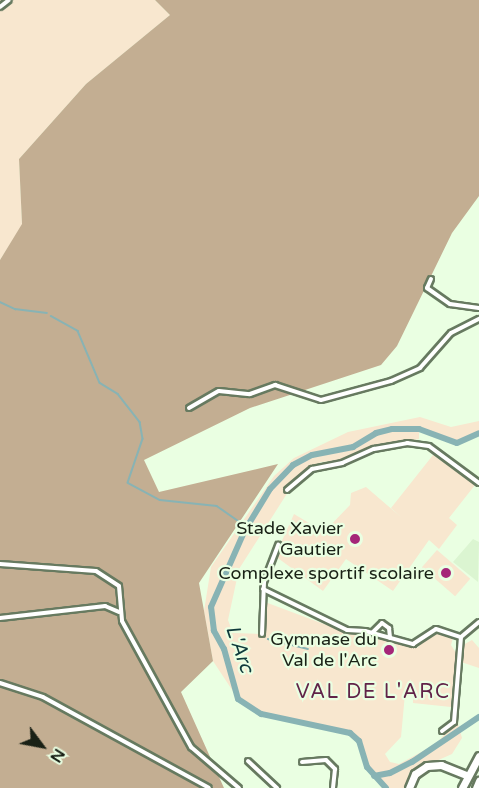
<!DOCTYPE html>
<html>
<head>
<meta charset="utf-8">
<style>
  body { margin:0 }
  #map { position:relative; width:479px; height:788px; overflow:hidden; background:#eaffe2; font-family:"Varela Round",sans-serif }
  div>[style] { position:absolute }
  .built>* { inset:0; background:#dbf5d1 }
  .green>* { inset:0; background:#f8e7cf; transform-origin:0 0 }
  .forest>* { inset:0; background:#c3ae92 }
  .stream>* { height:1.5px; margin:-0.75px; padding:0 0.75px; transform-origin:0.75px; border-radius:0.75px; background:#88b3b4 }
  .river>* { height:6px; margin:-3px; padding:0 3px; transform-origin:3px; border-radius:3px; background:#88b3b4 }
  .roads { filter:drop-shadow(2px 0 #677a60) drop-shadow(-2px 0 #677a60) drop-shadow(0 2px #677a60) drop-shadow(0 -2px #677a60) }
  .minor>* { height:4px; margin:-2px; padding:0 2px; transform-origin:2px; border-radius:2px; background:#fff }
  .highway>* { height:7px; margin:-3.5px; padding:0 3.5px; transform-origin:3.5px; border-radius:3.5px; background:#fff }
  .dots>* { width:16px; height:16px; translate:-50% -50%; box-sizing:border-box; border:3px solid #eaffe2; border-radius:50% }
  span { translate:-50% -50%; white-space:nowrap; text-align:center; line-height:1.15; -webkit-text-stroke:4.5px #eaffe2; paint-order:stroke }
  .poi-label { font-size:18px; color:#192116 }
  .right { translate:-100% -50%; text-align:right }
  .water-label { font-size:20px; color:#0f3a3b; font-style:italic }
  .neighbourhood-label { font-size:20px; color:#602348; letter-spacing:1.5px }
  .north { position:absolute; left:12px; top:716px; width:60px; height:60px; -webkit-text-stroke:4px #eaffe2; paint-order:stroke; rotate:122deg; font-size:16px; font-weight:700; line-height:24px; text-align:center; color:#192116 }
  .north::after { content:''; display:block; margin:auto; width:21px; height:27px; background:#192116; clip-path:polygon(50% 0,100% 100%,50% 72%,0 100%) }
</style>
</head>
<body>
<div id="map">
  <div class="built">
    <div style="clip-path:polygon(473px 539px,479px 542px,478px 582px,453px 562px)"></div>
  </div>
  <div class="green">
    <div style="clip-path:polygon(0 0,155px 0,170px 15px,86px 84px,19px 159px,22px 225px,0 260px)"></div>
    <div style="clip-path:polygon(420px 417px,451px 427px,479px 421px,479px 433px,457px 443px,419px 429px,419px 439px,375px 447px,343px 460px,321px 462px,297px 477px,285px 489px,288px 492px,239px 569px,228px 620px,233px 633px,262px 634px,265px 602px,353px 635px,358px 632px,417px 648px,433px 632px,453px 638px,451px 645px,456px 653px,451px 707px,413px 703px,413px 695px,405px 694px,401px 737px,385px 754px,390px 762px,399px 764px,436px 744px,455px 722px,455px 713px,462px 738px,452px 754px,409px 773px,406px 788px,386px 788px,367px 767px,359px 741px,350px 733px,261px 714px,238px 699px,213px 661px,204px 611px,211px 567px,274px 476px,294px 458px,348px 432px)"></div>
    <div style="clip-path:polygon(433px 455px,475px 485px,449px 518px,457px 525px,439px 549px,429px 540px,393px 591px,346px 559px,323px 591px,275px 556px,294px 514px,324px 532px,350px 505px,351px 493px,366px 487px,402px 518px,391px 508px)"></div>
    <div style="left:437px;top:550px;width:44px;height:23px;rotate:41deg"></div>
    <div style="clip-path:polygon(472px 640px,479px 648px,479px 668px,458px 661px,463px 645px)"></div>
  </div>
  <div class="forest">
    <div style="clip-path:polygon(155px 0,479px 0,479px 196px,452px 233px,397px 346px,381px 365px,250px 408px,144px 460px,159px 492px,278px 464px,199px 583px,213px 661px,181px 692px,224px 788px,0 788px,0 260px,22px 224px,19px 159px,86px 84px,170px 15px)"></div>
  </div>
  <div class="stream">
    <div style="left:0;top:302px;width:17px;rotate:25deg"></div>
    <div style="left:15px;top:309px;width:32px;rotate:7deg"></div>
    <div style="left:51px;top:316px;width:31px;rotate:29deg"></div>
    <div style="left:78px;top:331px;width:56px;rotate:67.1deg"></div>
    <div style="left:100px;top:383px;width:21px;rotate:31deg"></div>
    <div style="left:118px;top:394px;width:36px;rotate:52deg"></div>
    <div style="left:140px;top:422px;width:17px;rotate:80deg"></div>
    <div style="left:143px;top:439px;width:46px;rotate:108.8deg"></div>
    <div style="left:128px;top:483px;width:36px;rotate:28deg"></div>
    <div style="left:160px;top:500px;width:57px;rotate:6deg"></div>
    <div style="left:217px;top:506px;width:37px;rotate:35deg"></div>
    <div style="left:268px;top:639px;width:41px;rotate:14deg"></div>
  </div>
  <div class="river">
    <div style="left:374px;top:776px;width:16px;rotate:-11deg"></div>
    <div style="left:390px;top:773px;width:25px;rotate:-27deg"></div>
    <div style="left:412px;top:762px;width:81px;rotate:-33.9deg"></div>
    <div style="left:386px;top:788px;width:28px;rotate:-132deg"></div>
    <div style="left:367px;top:767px;width:27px;rotate:-107deg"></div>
    <div style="left:359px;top:741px;width:12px;rotate:-138deg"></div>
    <div style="left:350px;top:733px;width:91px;rotate:-167.9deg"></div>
    <div style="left:261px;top:714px;width:27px;rotate:-147deg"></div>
    <div style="left:238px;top:699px;width:52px;rotate:-105.6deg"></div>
    <div style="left:224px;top:649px;width:21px;rotate:-119deg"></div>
    <div style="left:214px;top:631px;width:24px;rotate:-97deg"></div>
    <div style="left:211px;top:607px;width:84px;rotate:-66.2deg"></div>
    <div style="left:245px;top:530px;width:48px;rotate:-58.6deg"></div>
    <div style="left:270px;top:489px;width:33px;rotate:-46deg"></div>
    <div style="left:293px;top:465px;width:21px;rotate:-28deg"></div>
    <div style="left:312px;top:455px;width:42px;rotate:-11deg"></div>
    <div style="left:353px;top:447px;width:27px;rotate:-31deg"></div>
    <div style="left:376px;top:433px;width:16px;rotate:-14deg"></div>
    <div style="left:392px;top:429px;width:27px"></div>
    <div style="left:419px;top:429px;width:40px;rotate:20.2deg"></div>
    <div style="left:457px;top:443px;width:24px;rotate:-24deg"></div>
  </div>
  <div class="roads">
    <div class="minor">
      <div style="left:0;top:7px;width:11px;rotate:-38deg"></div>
      <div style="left:431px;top:279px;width:10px;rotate:114deg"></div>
      <div style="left:427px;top:288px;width:28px;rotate:35deg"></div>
      <div style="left:450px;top:304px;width:29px;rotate:8deg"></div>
      <div style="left:189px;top:408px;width:34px;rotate:-30deg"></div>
      <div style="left:219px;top:391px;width:31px;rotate:6deg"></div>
      <div style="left:250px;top:394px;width:27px;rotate:-20deg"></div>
      <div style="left:275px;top:385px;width:48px;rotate:18.1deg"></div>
      <div style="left:321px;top:400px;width:73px;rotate:-15.2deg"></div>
      <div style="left:391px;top:381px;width:32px;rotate:-24deg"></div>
      <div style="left:420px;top:368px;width:47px;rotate:-48.5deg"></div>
      <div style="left:451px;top:333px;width:31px;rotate:-27deg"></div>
      <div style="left:287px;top:490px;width:33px;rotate:-40deg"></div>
      <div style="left:312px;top:469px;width:31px;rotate:-11deg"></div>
      <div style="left:342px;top:463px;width:35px;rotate:-24deg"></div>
      <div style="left:374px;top:449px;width:34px;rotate:-10deg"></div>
      <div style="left:407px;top:443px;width:22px;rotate:8deg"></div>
      <div style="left:429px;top:446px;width:62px;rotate:36.5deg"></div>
      <div style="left:0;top:564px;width:96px;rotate:4.2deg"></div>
      <div style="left:96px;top:571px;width:27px;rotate:33deg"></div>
      <div style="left:119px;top:586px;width:35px;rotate:85deg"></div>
      <div style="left:122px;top:621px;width:144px;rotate:61.3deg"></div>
      <div style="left:191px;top:747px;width:63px;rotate:40.5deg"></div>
      <div style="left:263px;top:589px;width:93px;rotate:26deg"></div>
      <div style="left:347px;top:630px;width:18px;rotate:3deg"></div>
      <div style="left:365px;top:631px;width:50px;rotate:15.2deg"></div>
      <div style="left:413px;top:644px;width:27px;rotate:-33deg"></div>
      <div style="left:436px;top:629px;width:26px;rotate:18deg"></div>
      <div style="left:461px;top:637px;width:23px;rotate:-40deg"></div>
      <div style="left:0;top:618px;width:106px;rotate:-6.5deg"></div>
      <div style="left:105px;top:606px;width:15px;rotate:23deg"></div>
      <div style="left:372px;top:633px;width:14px;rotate:-45deg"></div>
      <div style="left:382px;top:623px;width:9px;rotate:36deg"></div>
      <div style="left:389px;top:628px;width:10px;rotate:84deg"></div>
      <div style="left:262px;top:634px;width:52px;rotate:-87.8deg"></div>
      <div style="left:264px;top:582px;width:40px;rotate:-69deg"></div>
      <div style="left:0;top:683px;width:45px;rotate:18deg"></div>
      <div style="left:43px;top:697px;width:189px;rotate:28.7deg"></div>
      <div style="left:442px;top:731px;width:15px;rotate:-37deg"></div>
      <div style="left:454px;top:722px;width:85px;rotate:-85.3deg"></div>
      <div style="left:248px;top:761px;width:40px;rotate:43deg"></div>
      <div style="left:302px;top:762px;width:24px;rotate:-5deg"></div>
      <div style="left:326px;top:760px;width:13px;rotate:45deg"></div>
      <div style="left:335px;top:769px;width:19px;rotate:96deg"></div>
    </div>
    <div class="highway">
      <div style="left:409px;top:788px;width:15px;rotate:-67deg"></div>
      <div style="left:415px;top:774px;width:14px;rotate:-34deg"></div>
      <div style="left:427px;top:766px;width:14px;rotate:-4deg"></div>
      <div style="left:441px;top:765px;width:27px;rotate:22deg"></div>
      <div style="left:462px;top:788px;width:36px;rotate:-62deg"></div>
      <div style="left:476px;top:788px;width:8px;rotate:-67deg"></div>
    </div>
  </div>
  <div class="dots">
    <div style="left:355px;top:539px;background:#a52678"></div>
    <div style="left:446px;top:573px;background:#a52678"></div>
    <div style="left:389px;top:650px;background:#a52678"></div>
  </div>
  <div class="poi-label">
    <span class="right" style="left:343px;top:539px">Stade Xavier<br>Gautier</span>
    <span class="right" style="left:434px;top:573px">Complexe sportif scolaire</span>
    <span class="right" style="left:377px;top:650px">Gymnase du<br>Val de l'Arc</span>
  </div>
  <div class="water-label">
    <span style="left:239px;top:649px;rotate:71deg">L'Arc</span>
  </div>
  <div class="neighbourhood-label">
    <span style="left:373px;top:692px">VAL DE L'ARC</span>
  </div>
  <div class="north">N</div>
</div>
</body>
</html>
